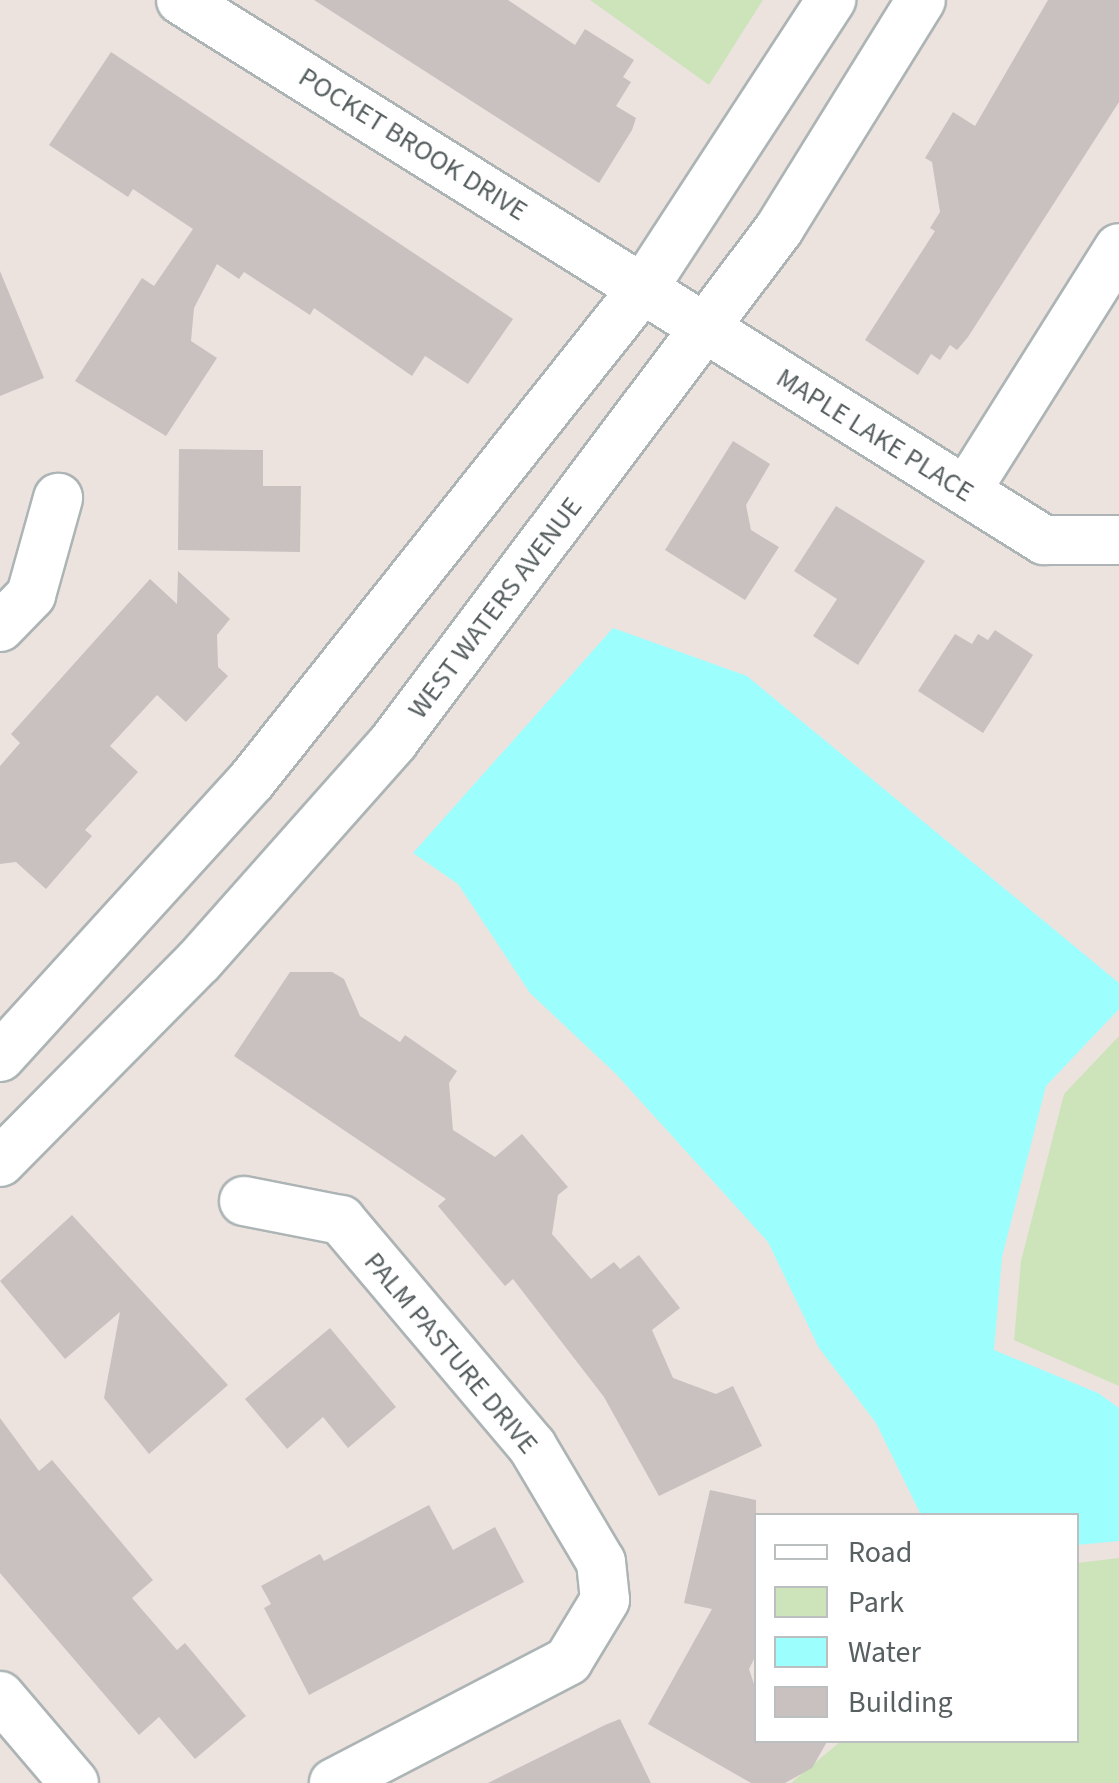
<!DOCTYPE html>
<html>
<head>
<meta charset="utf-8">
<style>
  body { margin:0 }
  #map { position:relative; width:1119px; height:1783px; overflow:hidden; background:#ece3df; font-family:"Source Sans 3",sans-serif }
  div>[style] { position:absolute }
  .green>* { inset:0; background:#cde4bb }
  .water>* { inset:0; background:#9dfefe }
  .building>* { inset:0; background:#c8c1bf }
  .roads { filter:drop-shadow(2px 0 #adb4b5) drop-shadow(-2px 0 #adb4b5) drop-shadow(0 2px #adb4b5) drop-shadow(0 -2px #adb4b5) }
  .minor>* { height:48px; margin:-24px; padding:0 24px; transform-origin:24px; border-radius:24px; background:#fff }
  span { translate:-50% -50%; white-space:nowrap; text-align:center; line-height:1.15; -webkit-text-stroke:9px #fff; paint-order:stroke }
  .street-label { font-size:28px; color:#586061 }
  .legend { position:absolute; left:754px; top:1513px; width:325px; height:230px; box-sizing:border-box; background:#fff; border:2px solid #bcbfc0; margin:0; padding:12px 18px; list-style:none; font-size:30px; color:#586061 }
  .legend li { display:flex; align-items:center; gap:20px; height:50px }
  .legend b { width:50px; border:2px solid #bcbfc0 }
</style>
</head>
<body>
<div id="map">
  <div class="green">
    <div style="clip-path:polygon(590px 0,763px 0,709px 85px)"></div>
    <div style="clip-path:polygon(1119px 1036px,1119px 1386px,1014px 1340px,1021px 1261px,1064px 1094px)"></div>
    <div style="clip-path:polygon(1119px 1558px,1119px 1783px,791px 1783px,841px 1741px,1076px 1740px,1077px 1563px)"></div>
  </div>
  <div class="water">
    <div style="clip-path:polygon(613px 628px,747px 676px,1119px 983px,1119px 1009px,1046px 1086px,1002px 1257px,994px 1350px,1098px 1393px,1119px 1408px,1119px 1541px,1077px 1545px,1076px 1516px,921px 1515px,876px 1423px,819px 1348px,768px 1242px,616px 1074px,530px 993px,458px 884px,413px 853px)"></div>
  </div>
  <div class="building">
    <div style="clip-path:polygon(314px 0,508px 0,575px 45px,585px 29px,634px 60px,623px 77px,631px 82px,616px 106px,636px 118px,632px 130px,599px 183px)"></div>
    <div style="clip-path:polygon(1048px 0,1119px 0,1119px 102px,968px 337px,957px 350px,950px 345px,940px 360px,931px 354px,918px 375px,865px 340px,935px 231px,930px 228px,940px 212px,932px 162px,925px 158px,953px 112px,975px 126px)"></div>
    <div style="clip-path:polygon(111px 52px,513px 319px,468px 384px,425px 356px,412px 376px,314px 308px,310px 315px,244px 272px,239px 279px,217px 264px,194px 308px,191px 341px,217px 358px,166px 436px,75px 381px,142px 278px,154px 286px,193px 229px,133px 189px,128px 197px,49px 145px)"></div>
    <div style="clip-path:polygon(0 271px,44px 378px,0 396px)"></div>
    <div style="clip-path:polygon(733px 441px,770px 464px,746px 505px,751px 530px,779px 547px,745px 600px,665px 550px)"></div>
    <div style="clip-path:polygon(179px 449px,263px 450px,263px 486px,301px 486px,300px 552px,178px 550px)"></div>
    <div style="clip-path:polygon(836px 506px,925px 561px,858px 665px,813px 636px,837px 599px,794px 571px)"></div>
    <div style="clip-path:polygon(178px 571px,230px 619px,217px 635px,218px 667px,228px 676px,186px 722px,157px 695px,110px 746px,138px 772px,85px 830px,92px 836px,46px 889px,16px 862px,0 864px,0 766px,20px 743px,11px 734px,150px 579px,177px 604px)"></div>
    <div style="clip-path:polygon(995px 630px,1033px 655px,983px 733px,918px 691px,955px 634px,972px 644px,978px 634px,988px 640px)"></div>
    <div style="clip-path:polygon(290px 972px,332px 972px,344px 979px,360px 1016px,400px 1042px,405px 1035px,457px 1071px,449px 1083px,453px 1130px,495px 1157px,522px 1134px,568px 1187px,558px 1195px,552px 1234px,591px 1279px,614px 1262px,620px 1269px,639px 1255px,680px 1308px,652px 1330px,673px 1378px,716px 1394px,733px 1386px,762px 1446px,659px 1496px,604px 1397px,513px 1279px,505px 1286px,438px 1206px,446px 1199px,234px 1056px)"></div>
    <div style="clip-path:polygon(72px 1215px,228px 1385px,149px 1454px,104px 1398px,120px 1312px,65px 1359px,0 1281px)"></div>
    <div style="clip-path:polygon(330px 1328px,396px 1407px,348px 1448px,323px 1417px,287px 1449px,245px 1399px)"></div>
    <div style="clip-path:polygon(0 1418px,39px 1471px,52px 1460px,153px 1580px,132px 1598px,177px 1650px,185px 1643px,246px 1716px,195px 1759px,159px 1717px,139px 1735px,0 1573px)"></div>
    <div style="clip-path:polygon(710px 1490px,756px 1500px,756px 1655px,749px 1669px,756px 1690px,756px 1740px,828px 1740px,812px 1768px,785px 1783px,751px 1783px,648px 1724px,712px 1609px,684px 1603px)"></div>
    <div style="clip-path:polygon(429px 1505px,453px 1550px,495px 1527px,524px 1582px,309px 1695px,264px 1608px,271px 1604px,261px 1586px,320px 1554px,324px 1561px)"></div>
    <div style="clip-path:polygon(620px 1719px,651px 1783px,488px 1783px,605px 1725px)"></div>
  </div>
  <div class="roads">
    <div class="minor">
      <div style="left:181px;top:0;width:1018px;rotate:32.04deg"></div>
      <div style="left:1044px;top:540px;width:75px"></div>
      <div style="left:966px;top:491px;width:287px;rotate:-57.8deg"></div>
      <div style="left:0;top:627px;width:45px;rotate:-45.9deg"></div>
      <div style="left:31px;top:595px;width:101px;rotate:-74.4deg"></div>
      <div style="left:0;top:1057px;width:374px;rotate:-47.7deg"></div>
      <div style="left:252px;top:780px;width:630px;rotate:-51.51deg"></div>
      <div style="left:644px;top:287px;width:343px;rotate:-56.9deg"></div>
      <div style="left:0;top:1162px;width:283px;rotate:-45.3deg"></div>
      <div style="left:199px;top:961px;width:294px;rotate:-48.4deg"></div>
      <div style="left:394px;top:741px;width:641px;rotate:-53.06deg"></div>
      <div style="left:779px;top:229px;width:269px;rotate:-58.2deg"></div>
      <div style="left:244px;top:1201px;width:99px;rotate:11.1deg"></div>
      <div style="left:341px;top:1220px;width:296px;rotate:49.8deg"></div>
      <div style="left:532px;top:1446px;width:135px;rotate:59.3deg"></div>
      <div style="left:601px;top:1562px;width:38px;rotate:84deg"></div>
      <div style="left:605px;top:1600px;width:71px;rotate:121.2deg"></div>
      <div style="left:568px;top:1661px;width:264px;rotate:152.5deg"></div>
      <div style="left:0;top:1696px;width:114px;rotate:49.6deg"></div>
    </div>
  </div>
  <div class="street-label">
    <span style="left:413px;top:144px;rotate:32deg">POCKET BROOK DRIVE</span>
    <span style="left:875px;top:435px;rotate:32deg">MAPLE LAKE PLACE</span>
    <span style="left:495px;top:608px;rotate:-53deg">WEST WATERS AVENUE</span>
    <span style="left:451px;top:1353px;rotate:50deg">PALM PASTURE DRIVE</span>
  </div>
  <ul class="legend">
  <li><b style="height:12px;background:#fff"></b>Road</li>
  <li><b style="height:28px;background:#cde4bb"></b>Park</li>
  <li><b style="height:28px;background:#9dfefe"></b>Water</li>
  <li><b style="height:28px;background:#c8c1bf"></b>Building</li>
  </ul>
</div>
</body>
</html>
